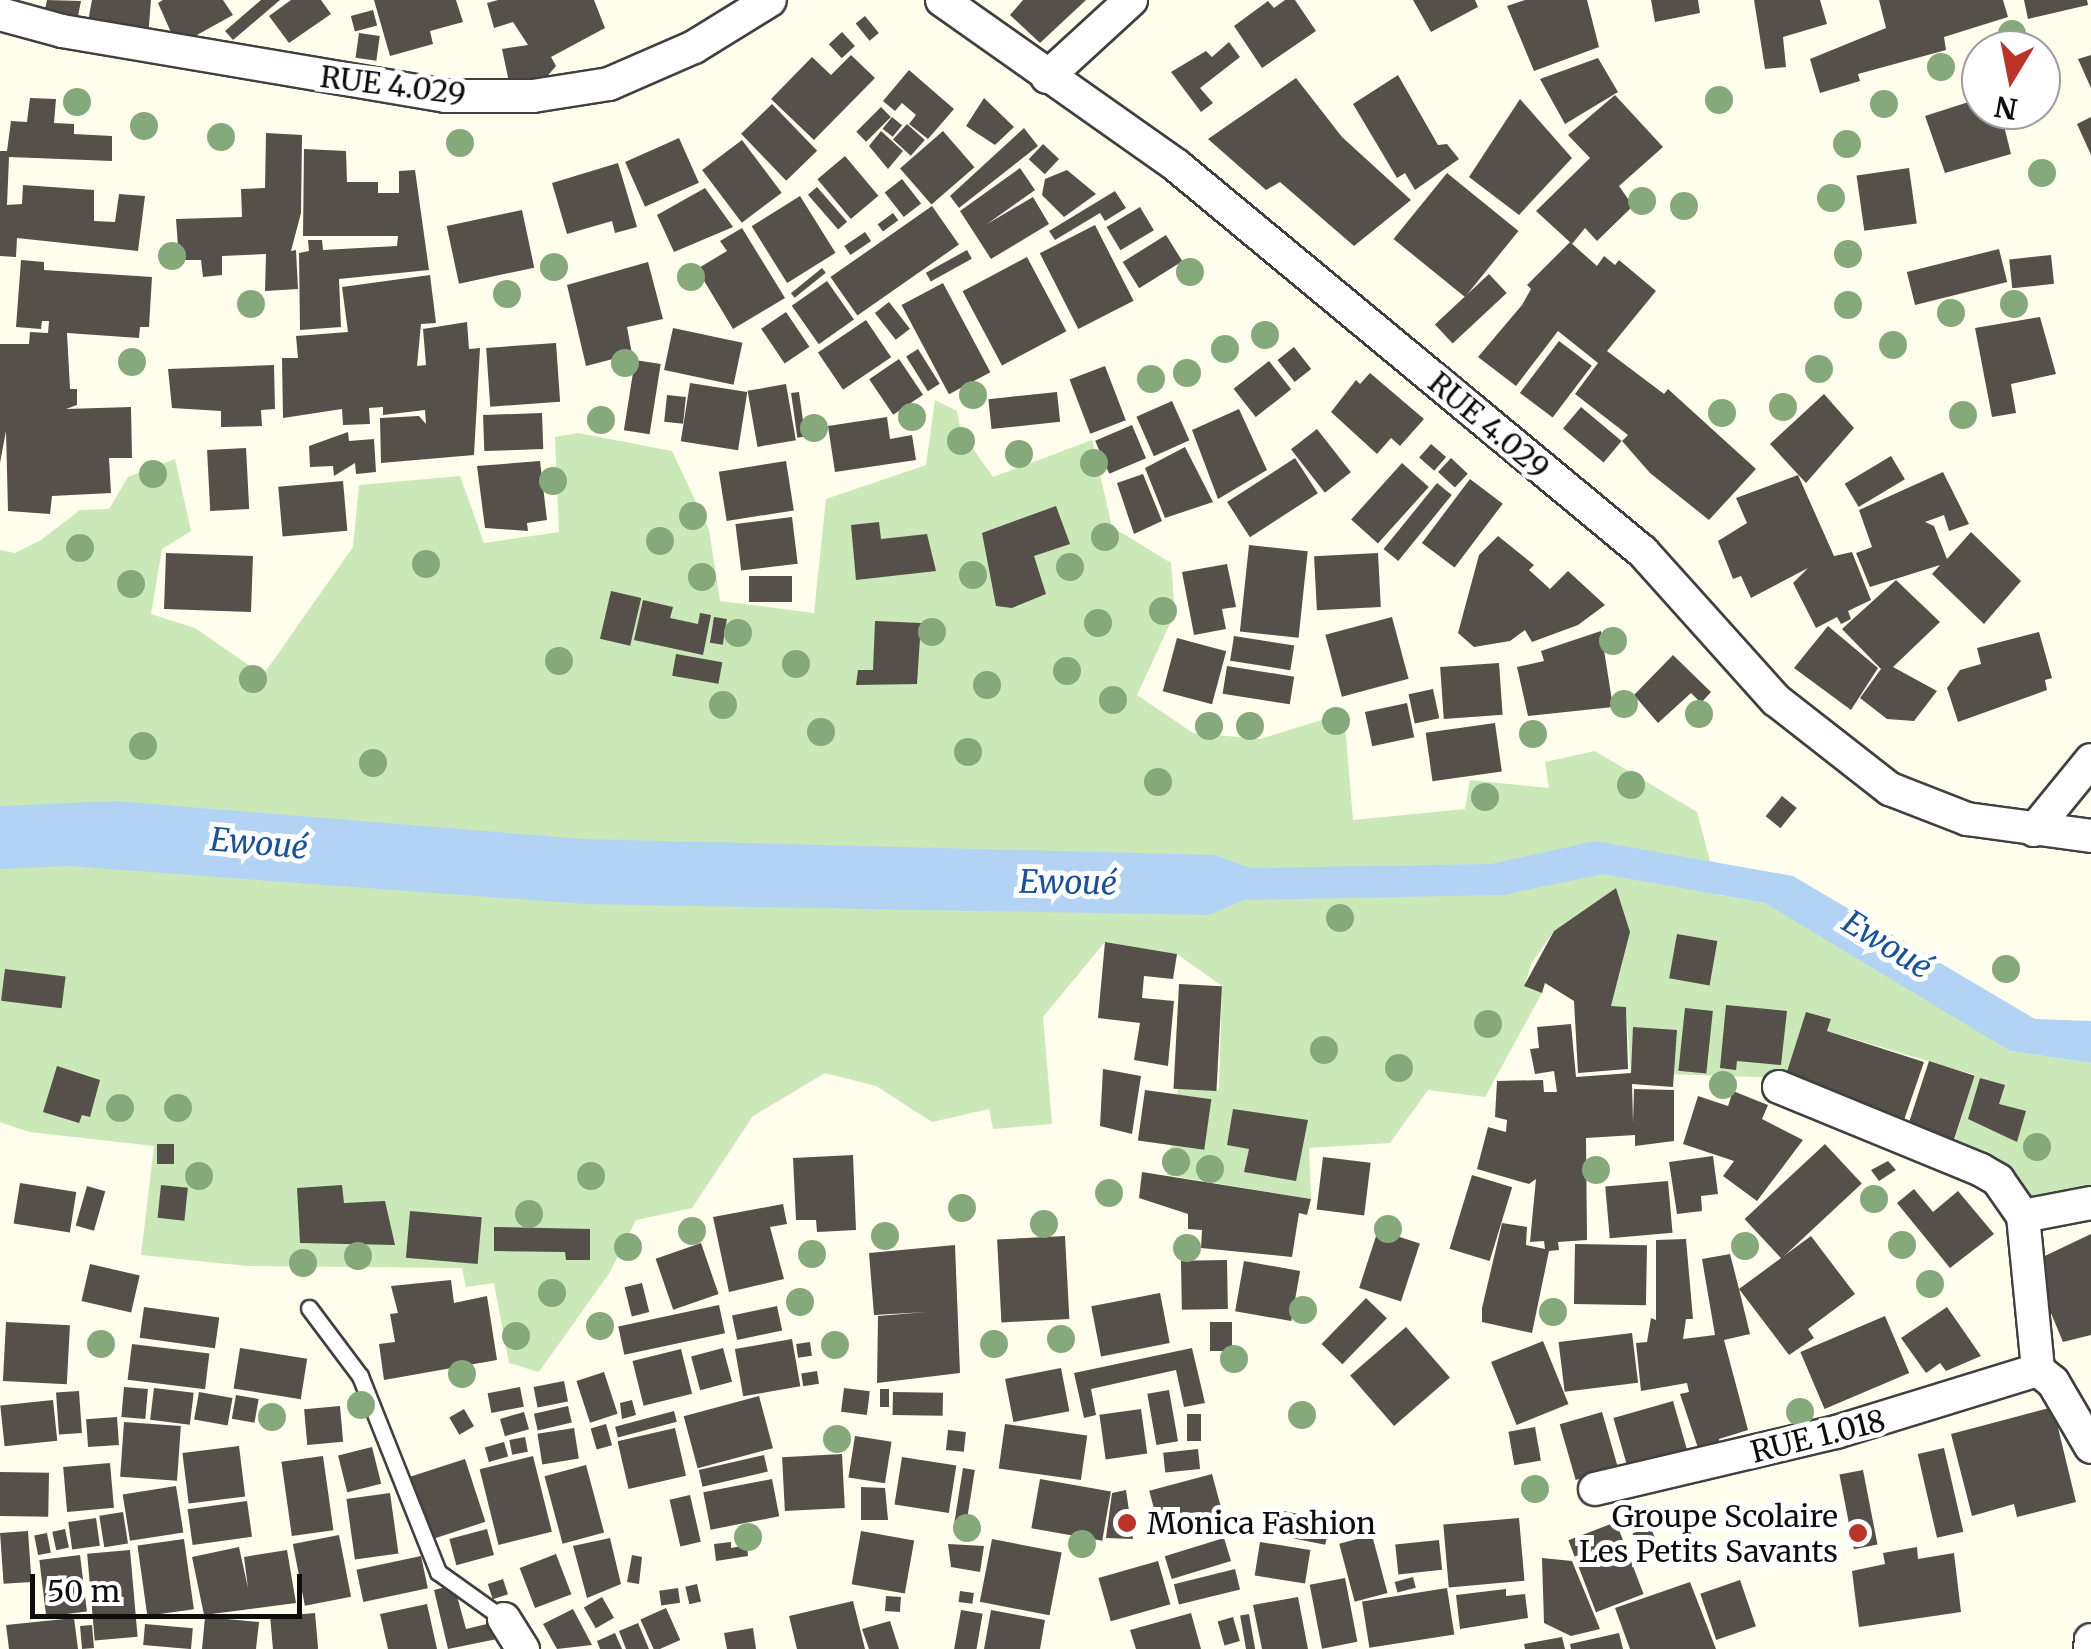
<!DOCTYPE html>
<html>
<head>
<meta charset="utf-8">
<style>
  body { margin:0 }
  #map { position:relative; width:2091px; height:1649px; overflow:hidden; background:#fffeed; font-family:Merriweather,serif }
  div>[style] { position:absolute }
  .green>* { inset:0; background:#cae8b8 }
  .water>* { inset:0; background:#b3d3f5 }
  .building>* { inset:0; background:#555049; transform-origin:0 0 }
  .roads { filter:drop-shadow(2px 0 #404040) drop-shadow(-2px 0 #404040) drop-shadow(0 2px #404040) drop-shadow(0 -2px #404040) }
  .service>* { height:15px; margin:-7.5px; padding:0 7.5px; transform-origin:7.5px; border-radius:7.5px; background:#fff }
  .minor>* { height:32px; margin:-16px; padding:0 16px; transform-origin:16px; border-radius:16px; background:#fff }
  .trees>* { width:28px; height:28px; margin:-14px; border-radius:50%; background:#86a97b }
  .dots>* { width:28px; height:28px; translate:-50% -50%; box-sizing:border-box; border:5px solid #fff; border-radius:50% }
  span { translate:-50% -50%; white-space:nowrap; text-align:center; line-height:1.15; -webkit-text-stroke:10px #fff; paint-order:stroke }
  .street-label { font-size:30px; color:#0d0d0d }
  .poi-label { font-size:30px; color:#0d0d0d }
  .right { translate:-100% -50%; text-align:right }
  .left { translate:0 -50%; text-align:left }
  .water-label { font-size:32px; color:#18519d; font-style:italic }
  .north { position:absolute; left:1961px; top:30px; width:100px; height:100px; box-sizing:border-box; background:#fff; border:2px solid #9e9e9e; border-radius:50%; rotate:190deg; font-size:28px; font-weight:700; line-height:40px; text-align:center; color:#0d0d0d }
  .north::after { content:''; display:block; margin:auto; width:35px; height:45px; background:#bb3427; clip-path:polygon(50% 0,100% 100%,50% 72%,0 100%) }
  .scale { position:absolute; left:30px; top:1574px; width:272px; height:45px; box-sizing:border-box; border:5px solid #0d0d0d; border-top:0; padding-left:12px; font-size:30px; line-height:35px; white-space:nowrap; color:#0d0d0d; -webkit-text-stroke:8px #fff; paint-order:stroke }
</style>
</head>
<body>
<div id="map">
  <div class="green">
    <div style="clip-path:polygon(935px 400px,957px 411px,961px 432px,993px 477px,1092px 440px,1112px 527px,1171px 563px,1175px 613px,1137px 695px,1193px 733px,1260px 739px,1344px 713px,1353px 820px,1465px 809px,1470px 780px,1549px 788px,1545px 762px,1595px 751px,1697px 812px,1719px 895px,1765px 903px,1811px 926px,2010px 1051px,2091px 1063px,2091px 1185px,2009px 1215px,1955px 1138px,1975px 1075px,1827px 1031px,1831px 1019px,1807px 1012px,1785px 1078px,1631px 1073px,1626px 1007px,1611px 1006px,1630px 932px,1616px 888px,1554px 931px,1531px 964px,1525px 986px,1542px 993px,1485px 1097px,1428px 1090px,1390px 1143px,1309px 1148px,1311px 1199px,1167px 1175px,1178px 1089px,1219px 1090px,1222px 986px,1177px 954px,1105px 942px,1043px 1017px,1052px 1124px,993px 1129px,989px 1109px,932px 1122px,876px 1086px,825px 1073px,753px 1116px,692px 1208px,636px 1220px,610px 1272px,539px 1372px,509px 1363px,494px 1283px,466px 1287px,462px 1268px,247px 1266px,141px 1255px,154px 1146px,29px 1132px,0 1122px,0 550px,15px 553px,41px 540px,80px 510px,109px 509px,128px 477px,175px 459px,191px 531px,162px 549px,151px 614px,195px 628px,263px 675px,353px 547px,359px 485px,460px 476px,484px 543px,559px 532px,555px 437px,578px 433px,672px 451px,709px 530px,720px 601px,814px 613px,826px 499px,926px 465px)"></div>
  </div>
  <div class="water">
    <div style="clip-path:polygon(116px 801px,583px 839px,1215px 855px,1249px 868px,1491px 864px,1595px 841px,1793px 876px,2035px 1019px,2091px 1021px,2091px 1063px,2010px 1051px,1765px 903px,1603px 874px,1503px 895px,1244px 900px,1209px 915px,585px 904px,68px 866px,0 869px,0 806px)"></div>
  </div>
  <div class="building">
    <div style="clip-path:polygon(47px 0,81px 1px,77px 21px,44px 14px)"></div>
    <div style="clip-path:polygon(92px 0,151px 0,148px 38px,87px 27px)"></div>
    <div style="clip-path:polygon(163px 0,223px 0,233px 15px,177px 46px,158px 3px)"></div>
    <div style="clip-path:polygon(261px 0,280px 0,233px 40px,225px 31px)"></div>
    <div style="clip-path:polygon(291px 0,321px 0,331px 14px,289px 43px,269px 16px)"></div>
    <div style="clip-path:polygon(374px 0,456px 0,463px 22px,430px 31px,433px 44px,390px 56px)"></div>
    <div style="clip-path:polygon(498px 0,594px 0,605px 28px,551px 57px,556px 66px,533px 93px,509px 82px,502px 49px,528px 45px,513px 22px,494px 28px,487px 3px)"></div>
    <div style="clip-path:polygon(1023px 0,1086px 0,1040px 43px,1010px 15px)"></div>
    <div style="clip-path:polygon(1285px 0,1295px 0,1316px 31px,1262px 68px,1234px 26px,1268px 1px,1274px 8px)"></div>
    <div style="clip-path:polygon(1413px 0,1475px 0,1478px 7px,1431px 32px)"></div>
    <div style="clip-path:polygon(1525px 0,1587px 0,1599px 47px,1534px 71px,1507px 6px)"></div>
    <div style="clip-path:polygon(1651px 0,1698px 0,1700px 13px,1655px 22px)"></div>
    <div style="clip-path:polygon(1754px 0,1820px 0,1827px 24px,1783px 37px,1786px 67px,1765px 69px)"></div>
    <div style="clip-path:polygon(1879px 0,2003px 0,2008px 17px,1944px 37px,1946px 50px,1858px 74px,1860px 81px,1820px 93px,1810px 59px,1886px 28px)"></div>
    <div style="clip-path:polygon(2024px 0,2087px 0,2088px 5px,2028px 19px)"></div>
    <div style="left:373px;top:10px;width:16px;height:23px;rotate:75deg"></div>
    <div style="left:865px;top:16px;width:22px;height:12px;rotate:51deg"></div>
    <div style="left:842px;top:32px;width:19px;height:18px;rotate:47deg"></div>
    <div style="left:359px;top:33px;width:21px;height:25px;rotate:8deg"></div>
    <div style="clip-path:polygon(1229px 42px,1240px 57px,1200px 88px,1213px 103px,1201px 112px,1171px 72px,1206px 51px,1212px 57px)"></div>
    <div style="clip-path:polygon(851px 55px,875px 78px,814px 140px,771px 99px,812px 57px,831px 75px)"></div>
    <div style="clip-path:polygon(2091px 55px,2091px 88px,2078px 59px)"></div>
    <div style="clip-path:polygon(1598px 58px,1618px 92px,1565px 124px,1540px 79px)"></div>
    <div style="clip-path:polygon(909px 70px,954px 109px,928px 139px,909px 124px,916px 115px,902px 103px,895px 111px,883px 101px)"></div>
    <div style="clip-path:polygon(1398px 75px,1438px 145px,1447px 144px,1459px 159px,1415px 190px,1405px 173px,1397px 178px,1353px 104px)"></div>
    <div style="clip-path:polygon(1296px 78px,1342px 137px,1411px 200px,1354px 246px,1280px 182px,1266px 190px,1208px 139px)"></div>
    <div style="clip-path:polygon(1615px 95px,1663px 147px,1619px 186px,1633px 206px,1597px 241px,1585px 228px,1572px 244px,1536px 211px,1590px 158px,1568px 135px)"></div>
    <div style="clip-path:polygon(30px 98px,56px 99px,54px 123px,74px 124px,74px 134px,112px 136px,112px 161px,9px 157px,7px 205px,22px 204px,23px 185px,94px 190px,94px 221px,115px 222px,119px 194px,145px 196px,138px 251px,17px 238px,16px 257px,0 256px,0 151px,7px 151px,11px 121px,27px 122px)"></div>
    <div style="clip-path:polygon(984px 98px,1014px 127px,995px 145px,966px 126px)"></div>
    <div style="clip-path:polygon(1981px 98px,1981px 110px,2000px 110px,2011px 154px,1945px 173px,1925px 116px)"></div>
    <div style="clip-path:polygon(1520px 99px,1572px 158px,1519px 215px,1469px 177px)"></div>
    <div style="left:772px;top:104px;width:65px;height:43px;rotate:46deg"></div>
    <div style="left:881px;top:107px;width:14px;height:35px;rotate:45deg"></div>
    <div style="left:892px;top:117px;width:13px;height:15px;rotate:39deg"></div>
    <div style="clip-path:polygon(2091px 117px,2091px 155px,2077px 124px)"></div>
    <div style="left:907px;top:124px;width:24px;height:21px;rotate:42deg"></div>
    <div style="clip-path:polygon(1024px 128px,1038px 146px,959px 208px,950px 196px)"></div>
    <div style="clip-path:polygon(881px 131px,903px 151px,888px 169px,869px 146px)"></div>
    <div style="left:943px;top:131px;width:48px;height:57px;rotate:49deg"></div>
    <div style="clip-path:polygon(266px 133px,302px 135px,301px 213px,291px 251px,296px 250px,298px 289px,265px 291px,266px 254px,222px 256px,222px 275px,203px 277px,201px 260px,179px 260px,176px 219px,242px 217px,241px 189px,265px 188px)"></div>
    <div style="left:679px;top:138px;width:49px;height:59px;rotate:66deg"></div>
    <div style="left:742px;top:140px;width:66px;height:50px;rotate:53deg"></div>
    <div style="left:1043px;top:144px;width:22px;height:21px;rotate:43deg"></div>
    <div style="clip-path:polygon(304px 149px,346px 151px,347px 182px,378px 182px,378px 193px,399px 193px,399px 171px,415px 170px,429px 270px,339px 279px,341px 327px,300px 330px,299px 253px,309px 251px,308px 240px,322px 240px,323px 250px,397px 246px,398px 236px,303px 236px)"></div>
    <div style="left:845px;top:156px;width:52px;height:36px;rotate:50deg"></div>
    <div style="clip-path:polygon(618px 163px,637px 227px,615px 233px,612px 221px,567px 234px,552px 183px)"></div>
    <div style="clip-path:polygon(1020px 168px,1035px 190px,987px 224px,1033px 197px,1049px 224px,991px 259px,960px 211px)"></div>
    <div style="left:1909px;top:168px;width:56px;height:53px;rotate:82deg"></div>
    <div style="clip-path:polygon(1067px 170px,1096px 194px,1064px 217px,1042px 195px,1045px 179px)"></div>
    <div style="left:1447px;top:173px;width:92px;height:85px;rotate:39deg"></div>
    <div style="left:902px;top:179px;width:31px;height:22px;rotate:52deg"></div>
    <div style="left:817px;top:187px;width:46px;height:12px;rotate:49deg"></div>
    <div style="clip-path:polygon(705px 188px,733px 227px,674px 252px,657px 215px)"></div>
    <div style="clip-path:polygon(1115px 191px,1126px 208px,1105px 221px,1100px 213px,1055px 240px,1049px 231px)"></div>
    <div style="left:800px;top:196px;width:67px;height:57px;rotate:58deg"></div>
    <div style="left:932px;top:206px;width:47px;height:124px;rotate:55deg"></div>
    <div style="left:1140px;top:207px;width:27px;height:39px;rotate:59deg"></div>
    <div style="left:522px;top:210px;width:59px;height:77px;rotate:78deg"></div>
    <div style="left:893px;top:213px;width:9px;height:19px;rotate:54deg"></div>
    <div style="left:1095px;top:225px;width:85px;height:62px;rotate:63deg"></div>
    <div style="clip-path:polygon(742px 228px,785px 298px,733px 329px,697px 269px,727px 251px,720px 241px)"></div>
    <div style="left:865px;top:232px;width:11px;height:25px;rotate:56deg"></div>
    <div style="left:1166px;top:235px;width:31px;height:51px;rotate:58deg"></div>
    <div style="clip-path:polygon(1570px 242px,1597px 266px,1604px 256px,1615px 265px,1619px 260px,1656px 291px,1607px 351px,1664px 394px,1668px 389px,1756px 469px,1709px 520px,1650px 473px,1622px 441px,1628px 435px,1575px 394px,1598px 363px,1558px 331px,1516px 386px,1478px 357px,1522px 305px,1531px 289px,1527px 285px)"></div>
    <div style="left:1999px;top:249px;width:34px;height:95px;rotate:76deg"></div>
    <div style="left:967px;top:250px;width:10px;height:47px;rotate:61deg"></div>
    <div style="left:2051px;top:255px;width:29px;height:42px;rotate:84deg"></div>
    <div style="left:1027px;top:257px;width:84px;height:73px;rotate:62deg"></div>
    <div style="clip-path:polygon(21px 260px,44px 262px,44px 270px,152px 277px,149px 327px,140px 327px,139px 338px,67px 333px,70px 389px,77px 389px,77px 405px,66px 409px,131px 407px,132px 458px,109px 458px,111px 493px,52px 496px,50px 514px,8px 511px,6px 431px,0 463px,0 344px,29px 344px,30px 332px,48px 333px,49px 321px,42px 321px,41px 329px,16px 327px)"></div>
    <div style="clip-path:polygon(648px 262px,663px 319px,627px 327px,632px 354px,586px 366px,567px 285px)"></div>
    <div style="left:822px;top:268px;width:6px;height:40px;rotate:51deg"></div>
    <div style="left:1489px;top:274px;width:26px;height:74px;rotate:47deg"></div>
    <div style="clip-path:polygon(430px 275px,436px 323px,421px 324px,417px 366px,426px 365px,423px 329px,467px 322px,469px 349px,480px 348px,474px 455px,381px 463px,380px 418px,419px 416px,426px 424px,425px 410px,383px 415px,383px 407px,369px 408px,370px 424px,343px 425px,342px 409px,283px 418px,282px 358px,298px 358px,296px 336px,348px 332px,342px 287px)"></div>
    <div style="left:827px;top:281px;width:47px;height:43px;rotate:55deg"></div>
    <div style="left:943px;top:283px;width:101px;height:47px;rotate:62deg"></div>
    <div style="left:889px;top:302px;width:34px;height:18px;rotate:52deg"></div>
    <div style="left:786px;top:312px;width:42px;height:30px;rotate:56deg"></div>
    <div style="clip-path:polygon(2040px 317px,2056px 374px,2011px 384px,2016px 413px,1992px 417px,1975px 328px)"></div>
    <div style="left:866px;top:320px;width:45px;height:58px;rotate:56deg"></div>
    <div style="left:673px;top:328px;width:71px;height:43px;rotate:12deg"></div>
    <div style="left:1559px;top:341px;width:41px;height:65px;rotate:37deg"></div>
    <div style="left:556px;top:343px;width:59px;height:70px;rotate:86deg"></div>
    <div style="left:1294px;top:347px;width:28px;height:21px;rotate:52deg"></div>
    <div style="left:918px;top:349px;width:41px;height:14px;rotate:58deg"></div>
    <div style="left:899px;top:359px;width:43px;height:36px;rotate:56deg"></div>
    <div style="left:635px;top:360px;width:26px;height:71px;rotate:9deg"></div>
    <div style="left:1269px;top:361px;width:36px;height:45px;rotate:52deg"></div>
    <div style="clip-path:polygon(274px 365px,275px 409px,261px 410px,262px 426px,221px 427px,221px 411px,172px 408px,168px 369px)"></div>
    <div style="left:1105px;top:366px;width:58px;height:38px;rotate:69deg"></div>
    <div style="clip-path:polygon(1370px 373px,1424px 419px,1400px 446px,1391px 438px,1377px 454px,1331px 412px,1356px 380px,1360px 384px)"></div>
    <div style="left:690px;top:383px;width:58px;height:59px;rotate:9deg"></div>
    <div style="left:786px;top:384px;width:57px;height:39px;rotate:80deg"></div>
    <div style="left:799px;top:392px;width:45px;height:8px;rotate:82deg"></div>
    <div style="left:1057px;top:392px;width:30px;height:69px;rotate:84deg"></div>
    <div style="clip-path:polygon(1824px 394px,1854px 428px,1806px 483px,1770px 444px)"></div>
    <div style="left:667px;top:395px;width:19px;height:27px;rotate:6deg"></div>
    <div style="left:1172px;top:401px;width:43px;height:39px;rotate:66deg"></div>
    <div style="left:1581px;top:407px;width:53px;height:28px;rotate:40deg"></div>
    <div style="clip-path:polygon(1239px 409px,1267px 470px,1218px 499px,1192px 430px)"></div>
    <div style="left:542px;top:413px;width:36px;height:59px;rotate:88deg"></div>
    <div style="clip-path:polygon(887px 417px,890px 439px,912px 435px,916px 460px,835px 472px,828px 426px)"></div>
    <div style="left:1132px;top:425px;width:36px;height:40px;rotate:67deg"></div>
    <div style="left:1317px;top:429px;width:55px;height:33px;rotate:52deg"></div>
    <div style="clip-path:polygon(348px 432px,349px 441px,374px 439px,376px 472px,356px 474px,355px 463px,334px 476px,333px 466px,310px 467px,309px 446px)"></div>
    <div style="left:1431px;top:444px;width:20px;height:18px;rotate:41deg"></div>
    <div style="clip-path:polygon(1185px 447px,1213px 502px,1165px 518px,1145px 468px)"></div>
    <div style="left:246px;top:448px;width:61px;height:39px;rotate:87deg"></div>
    <div style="left:1891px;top:456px;width:27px;height:54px;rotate:59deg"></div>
    <div style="left:1295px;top:458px;width:42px;height:81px;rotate:57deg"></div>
    <div style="left:1451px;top:458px;width:23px;height:19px;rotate:43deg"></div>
    <div style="clip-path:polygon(540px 461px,547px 520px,527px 523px,528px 531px,485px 528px,477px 466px)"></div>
    <div style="left:786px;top:461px;width:50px;height:68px;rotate:81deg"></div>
    <div style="left:1402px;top:463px;width:36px;height:76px;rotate:42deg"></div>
    <div style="clip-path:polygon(1943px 472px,1969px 524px,1949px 531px,1944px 515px,1925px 522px,1934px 526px,1947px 559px,1971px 532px,2021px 581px,1984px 624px,1932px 574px,1940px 565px,1870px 587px,1856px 553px,1872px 547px,1859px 510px)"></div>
    <div style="clip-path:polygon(1143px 474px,1162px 521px,1134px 534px,1117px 483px)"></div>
    <div style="clip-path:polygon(1798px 475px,1834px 556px,1852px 552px,1871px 600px,1848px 611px,1851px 619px,1841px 624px,1837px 617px,1816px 628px,1793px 583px,1808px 568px,1751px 598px,1741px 576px,1733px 579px,1718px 541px,1747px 523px,1736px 498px)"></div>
    <div style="left:1470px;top:479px;width:41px;height:80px;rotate:37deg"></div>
    <div style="left:343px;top:481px;width:50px;height:65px;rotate:85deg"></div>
    <div style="left:1437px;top:483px;width:19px;height:85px;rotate:39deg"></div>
    <div style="clip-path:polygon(1056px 506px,1070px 544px,1034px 556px,1046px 594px,1012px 608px,996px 606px,982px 533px)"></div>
    <div style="left:792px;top:517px;width:47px;height:57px;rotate:83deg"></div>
    <div style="clip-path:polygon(879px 522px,881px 539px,927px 534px,936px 571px,856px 580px,851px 525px)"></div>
    <div style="clip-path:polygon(1498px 536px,1534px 565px,1529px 570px,1550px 589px,1568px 571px,1605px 605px,1578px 625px,1532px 642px,1525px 630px,1510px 641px,1474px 647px,1458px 633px,1479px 555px)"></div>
    <div style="left:1249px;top:545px;width:59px;height:87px;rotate:6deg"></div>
    <div style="left:166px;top:553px;width:87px;height:56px;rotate:2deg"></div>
    <div style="left:1378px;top:553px;width:54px;height:64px;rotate:87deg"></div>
    <div style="clip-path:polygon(1227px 564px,1236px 607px,1222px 609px,1226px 629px,1194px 635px,1182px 572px)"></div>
    <div style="left:749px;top:576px;width:43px;height:26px"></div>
    <div style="clip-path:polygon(1896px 580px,1940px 622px,1893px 667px,1937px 691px,1914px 721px,1887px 719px,1860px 698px,1881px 669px,1842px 629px)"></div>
    <div style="left:611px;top:591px;width:31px;height:49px;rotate:13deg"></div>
    <div style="clip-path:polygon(643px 600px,673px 607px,670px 618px,698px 624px,700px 613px,711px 615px,703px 655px,634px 640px)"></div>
    <div style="left:714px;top:617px;width:13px;height:26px;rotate:9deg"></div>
    <div style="left:1392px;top:617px;width:64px;height:69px;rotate:75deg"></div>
    <div style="clip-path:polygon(875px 621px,921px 623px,917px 684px,856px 685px,858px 670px,873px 670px)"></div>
    <div style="clip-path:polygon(1828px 626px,1878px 668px,1851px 710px,1794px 668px)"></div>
    <div style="clip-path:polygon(1601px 631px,1613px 707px,1528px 716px,1517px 667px,1544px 661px,1541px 651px)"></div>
    <div style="clip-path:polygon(2039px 632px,2052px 678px,2045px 680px,2047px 690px,1958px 722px,1947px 688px,1960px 670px,1981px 664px,1977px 648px)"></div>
    <div style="left:1234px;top:636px;width:61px;height:25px;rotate:9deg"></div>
    <div style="left:1177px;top:638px;width:51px;height:55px;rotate:15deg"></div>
    <div style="left:676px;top:654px;width:47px;height:22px;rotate:10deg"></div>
    <div style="clip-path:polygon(1673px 655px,1711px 692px,1701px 703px,1691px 693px,1658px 723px,1634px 695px)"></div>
    <div style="left:1499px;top:663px;width:52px;height:59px;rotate:86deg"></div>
    <div style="left:1227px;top:666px;width:68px;height:28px;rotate:9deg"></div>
    <div style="left:1433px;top:689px;width:30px;height:25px;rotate:78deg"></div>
    <div style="left:1407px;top:703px;width:35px;height:43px;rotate:78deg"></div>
    <div style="left:1495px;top:723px;width:49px;height:70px;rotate:82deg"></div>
    <div style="left:1782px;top:796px;width:19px;height:26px;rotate:39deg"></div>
    <div style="clip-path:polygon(1616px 888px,1630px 932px,1611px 1006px,1626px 1007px,1628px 1069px,1578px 1073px,1574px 1001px,1545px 983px,1542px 993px,1524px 986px,1554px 931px)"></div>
    <div style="left:1677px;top:934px;width:41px;height:45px;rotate:10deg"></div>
    <div style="clip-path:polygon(1105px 942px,1177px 954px,1173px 979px,1144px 976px,1142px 998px,1174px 1001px,1168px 1066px,1134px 1060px,1140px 1023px,1098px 1018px)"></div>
    <div style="left:5px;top:969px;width:61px;height:32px;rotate:7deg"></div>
    <div style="left:1179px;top:984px;width:43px;height:105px;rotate:3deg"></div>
    <div style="clip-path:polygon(1726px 1005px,1787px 1011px,1781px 1065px,1737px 1061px,1736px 1070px,1720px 1068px)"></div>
    <div style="left:1685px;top:1008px;width:28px;height:63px;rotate:6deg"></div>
    <div style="clip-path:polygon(1806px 1012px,1831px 1019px,1827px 1031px,1924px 1062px,1903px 1123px,1785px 1078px)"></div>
    <div style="clip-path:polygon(1571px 1024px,1576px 1077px,1631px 1073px,1633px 1027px,1677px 1030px,1673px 1087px,1632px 1084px,1633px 1123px,1634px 1089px,1674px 1090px,1674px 1141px,1635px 1146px,1635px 1135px,1586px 1138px,1587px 1240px,1558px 1242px,1559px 1250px,1549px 1251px,1532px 1333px,1482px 1322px,1482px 1308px,1502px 1223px,1527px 1227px,1526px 1245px,1545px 1249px,1544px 1241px,1530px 1242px,1536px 1179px,1529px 1184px,1477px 1169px,1488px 1127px,1506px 1132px,1507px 1120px,1495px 1117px,1497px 1081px,1543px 1080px,1544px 1092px,1557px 1092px,1554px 1071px,1535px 1074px,1530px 1049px,1539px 1048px,1537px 1027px)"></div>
    <div style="left:1929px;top:1061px;width:48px;height:69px;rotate:18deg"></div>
    <div style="clip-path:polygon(57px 1066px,100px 1080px,90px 1117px,82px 1115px,79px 1123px,43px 1112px)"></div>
    <div style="clip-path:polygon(1103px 1069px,1141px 1076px,1132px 1134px,1100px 1126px)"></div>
    <div style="clip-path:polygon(1980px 1078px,2005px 1085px,1999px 1104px,2026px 1111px,2017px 1142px,1968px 1119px)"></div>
    <div style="left:1145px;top:1090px;width:67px;height:51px;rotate:8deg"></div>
    <div style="clip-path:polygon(1733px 1091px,1768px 1105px,1762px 1119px,1803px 1140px,1757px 1201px,1723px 1176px,1734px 1161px,1683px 1144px,1698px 1096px,1728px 1106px)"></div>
    <div style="clip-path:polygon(1233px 1109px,1308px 1120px,1296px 1181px,1244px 1172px,1249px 1149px,1227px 1145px)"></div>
    <div style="left:157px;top:1144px;width:17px;height:20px"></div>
    <div style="left:1825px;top:1144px;width:54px;height:110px;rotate:47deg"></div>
    <div style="clip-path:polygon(853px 1155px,856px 1230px,817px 1232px,816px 1220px,796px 1220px,793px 1158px)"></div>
    <div style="clip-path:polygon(1713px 1156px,1718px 1194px,1701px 1196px,1702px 1211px,1677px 1214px,1669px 1162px)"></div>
    <div style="left:1323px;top:1157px;width:48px;height:53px;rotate:7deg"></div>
    <div style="clip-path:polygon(1888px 1161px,1896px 1170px,1879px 1181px,1871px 1170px)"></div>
    <div style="clip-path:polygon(1142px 1172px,1311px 1199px,1307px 1215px,1299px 1213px,1292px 1257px,1201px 1248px,1202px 1230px,1188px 1229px,1188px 1214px,1139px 1198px)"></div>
    <div style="left:1472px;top:1175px;width:42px;height:77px;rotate:17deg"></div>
    <div style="left:1668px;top:1181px;width:52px;height:63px;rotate:85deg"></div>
    <div style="left:20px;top:1183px;width:57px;height:41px;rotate:9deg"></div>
    <div style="left:161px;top:1185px;width:27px;height:33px;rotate:6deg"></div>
    <div style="clip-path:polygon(342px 1185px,344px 1203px,385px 1201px,395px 1245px,300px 1243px,297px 1188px)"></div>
    <div style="left:87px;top:1186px;width:19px;height:41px;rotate:16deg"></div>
    <div style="clip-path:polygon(1914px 1189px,1933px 1212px,1958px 1191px,1994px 1234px,1950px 1268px,1897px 1203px)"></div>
    <div style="clip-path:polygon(783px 1204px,787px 1224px,770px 1227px,784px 1279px,729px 1292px,713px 1217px)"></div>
    <div style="left:410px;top:1211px;width:72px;height:47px;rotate:5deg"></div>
    <div style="clip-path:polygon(494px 1227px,590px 1229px,590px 1260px,566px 1260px,565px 1252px,494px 1251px)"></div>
    <div style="left:1378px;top:1230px;width:44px;height:61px;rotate:18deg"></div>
    <div style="clip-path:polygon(2091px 1234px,2091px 1335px,2063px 1342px,2030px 1263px)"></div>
    <div style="left:1065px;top:1236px;width:83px;height:68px;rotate:87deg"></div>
    <div style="clip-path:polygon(1811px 1236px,1855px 1294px,1808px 1329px,1814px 1338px,1789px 1355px,1739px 1289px,1750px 1334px,1724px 1340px,1748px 1430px,1719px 1439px,1721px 1451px,1701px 1457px,1680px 1394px,1689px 1392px,1687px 1383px,1641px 1391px,1636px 1343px,1647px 1342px,1651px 1318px,1656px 1320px,1656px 1240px,1686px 1239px,1693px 1319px,1686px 1319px,1683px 1339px,1715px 1335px,1702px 1259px,1730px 1254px,1739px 1289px)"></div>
    <div style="left:701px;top:1243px;width:54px;height:48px;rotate:71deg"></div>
    <div style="left:1575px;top:1244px;width:72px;height:60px;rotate:1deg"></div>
    <div style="clip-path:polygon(955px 1245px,960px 1373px,877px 1383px,878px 1316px,927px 1312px,874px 1315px,869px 1253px)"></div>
    <div style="left:1227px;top:1260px;width:49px;height:46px;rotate:89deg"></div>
    <div style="left:1244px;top:1261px;width:57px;height:51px;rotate:10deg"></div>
    <div style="left:90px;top:1264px;width:51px;height:38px;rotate:13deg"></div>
    <div style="clip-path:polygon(451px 1280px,454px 1303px,487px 1296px,497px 1360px,384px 1380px,379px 1344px,395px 1342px,390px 1314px,398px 1313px,391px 1286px)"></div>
    <div style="left:642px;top:1283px;width:30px;height:18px;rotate:76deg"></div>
    <div style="left:1160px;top:1293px;width:51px;height:70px;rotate:79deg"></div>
    <div style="left:1366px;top:1298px;width:29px;height:64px;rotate:44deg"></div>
    <div style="left:719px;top:1305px;width:29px;height:103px;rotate:78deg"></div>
    <div style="left:777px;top:1306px;width:25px;height:46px;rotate:78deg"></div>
    <div style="left:144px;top:1307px;width:76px;height:31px;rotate:8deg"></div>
    <div style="clip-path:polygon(1947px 1307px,1981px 1356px,1946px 1371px,1940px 1363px,1926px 1373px,1901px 1338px)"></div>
    <div style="left:1885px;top:1316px;width:62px;height:92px;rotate:67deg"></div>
    <div style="left:6px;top:1322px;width:64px;height:59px;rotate:3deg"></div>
    <div style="left:1210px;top:1322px;width:22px;height:29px"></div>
    <div style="left:1406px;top:1327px;width:67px;height:74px;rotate:49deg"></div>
    <div style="left:1632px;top:1333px;width:50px;height:74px;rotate:83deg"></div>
    <div style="left:792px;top:1339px;width:48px;height:58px;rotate:80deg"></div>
    <div style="left:1543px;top:1341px;width:68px;height:56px;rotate:68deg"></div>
    <div style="left:810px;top:1342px;width:14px;height:14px;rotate:82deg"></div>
    <div style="left:132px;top:1344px;width:78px;height:36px;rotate:7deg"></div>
    <div style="left:240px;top:1348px;width:68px;height:41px;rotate:9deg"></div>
    <div style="left:723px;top:1348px;width:35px;height:33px;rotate:75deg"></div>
    <div style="clip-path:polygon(1192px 1348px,1205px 1403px,1184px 1407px,1176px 1370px,1091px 1389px,1096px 1415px,1084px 1418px,1074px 1373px)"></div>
    <div style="left:681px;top:1349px;width:46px;height:50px;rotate:76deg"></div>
    <div style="left:1061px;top:1368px;width:44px;height:57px;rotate:79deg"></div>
    <div style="left:817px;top:1371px;width:13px;height:16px;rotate:81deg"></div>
    <div style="left:604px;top:1372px;width:44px;height:29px;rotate:72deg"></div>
    <div style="left:564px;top:1381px;width:21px;height:31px;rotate:79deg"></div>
    <div style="left:124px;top:1387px;width:24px;height:30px;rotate:5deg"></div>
    <div style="left:520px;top:1387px;width:20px;height:33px;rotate:79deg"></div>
    <div style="left:154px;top:1388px;width:40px;height:32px;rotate:7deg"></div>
    <div style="left:844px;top:1388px;width:26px;height:24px;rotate:7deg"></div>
    <div style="left:880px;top:1389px;width:9px;height:18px"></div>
    <div style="left:1169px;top:1390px;width:52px;height:22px;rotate:80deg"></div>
    <div style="left:79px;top:1391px;width:42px;height:23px;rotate:86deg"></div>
    <div style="left:199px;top:1392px;width:34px;height:28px;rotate:10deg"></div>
    <div style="left:893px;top:1392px;width:50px;height:23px;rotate:1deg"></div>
    <div style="left:236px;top:1395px;width:23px;height:24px;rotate:10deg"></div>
    <div style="left:759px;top:1396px;width:54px;height:78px;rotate:75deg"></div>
    <div style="left:53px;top:1400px;width:41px;height:53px;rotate:84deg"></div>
    <div style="clip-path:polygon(632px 1400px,636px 1415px,622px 1419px,620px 1403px)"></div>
    <div style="left:1673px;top:1401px;width:55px;height:62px;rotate:74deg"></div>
    <div style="left:340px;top:1406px;width:36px;height:36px;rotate:85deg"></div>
    <div style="left:568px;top:1406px;width:17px;height:35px;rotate:77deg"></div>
    <div style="clip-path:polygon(2053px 1407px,2076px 1502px,2017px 1517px,2014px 1504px,1972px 1516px,1951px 1434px)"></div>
    <div style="left:464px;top:1409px;width:20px;height:17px;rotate:60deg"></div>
    <div style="left:1141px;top:1409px;width:45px;height:42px;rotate:82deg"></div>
    <div style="left:674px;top:1411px;width:11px;height:61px;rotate:75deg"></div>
    <div style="left:524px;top:1412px;width:18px;height:25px;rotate:74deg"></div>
    <div style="left:1602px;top:1412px;width:58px;height:44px;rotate:74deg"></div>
    <div style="left:1187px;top:1414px;width:14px;height:27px"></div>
    <div style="left:117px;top:1417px;width:28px;height:31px;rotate:86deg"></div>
    <div style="left:124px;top:1422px;width:57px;height:55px;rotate:4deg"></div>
    <div style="left:606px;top:1424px;width:22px;height:16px;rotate:74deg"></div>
    <div style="left:1005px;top:1424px;width:83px;height:45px;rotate:8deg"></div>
    <div style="left:1535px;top:1427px;width:34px;height:27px;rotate:80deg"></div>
    <div style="left:574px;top:1428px;width:31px;height:37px;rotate:81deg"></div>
    <div style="left:675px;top:1428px;width:49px;height:59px;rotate:77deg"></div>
    <div style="left:948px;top:1430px;width:18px;height:20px;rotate:6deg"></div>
    <div style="left:855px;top:1436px;width:37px;height:42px;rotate:9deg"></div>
    <div style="left:525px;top:1437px;width:15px;height:16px;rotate:79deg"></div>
    <div style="left:504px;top:1442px;width:15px;height:20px;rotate:74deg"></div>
    <div style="left:239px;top:1446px;width:51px;height:57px;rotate:83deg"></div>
    <div style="left:372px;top:1447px;width:38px;height:35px;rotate:76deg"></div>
    <div style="left:1944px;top:1448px;width:86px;height:27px;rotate:77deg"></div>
    <div style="left:1198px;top:1449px;width:20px;height:35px;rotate:84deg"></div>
    <div style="left:842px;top:1454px;width:54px;height:60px;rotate:87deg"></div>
    <div style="left:764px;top:1455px;width:17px;height:67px;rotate:77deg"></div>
    <div style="left:323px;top:1456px;width:75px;height:42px;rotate:82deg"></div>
    <div style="left:533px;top:1456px;width:78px;height:55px;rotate:76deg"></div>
    <div style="left:902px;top:1457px;width:55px;height:48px;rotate:9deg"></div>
    <div style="left:465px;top:1459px;width:66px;height:57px;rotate:72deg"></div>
    <div style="left:110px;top:1463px;width:45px;height:47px;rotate:85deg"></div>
    <div style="left:586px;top:1465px;width:70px;height:43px;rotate:75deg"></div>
    <div style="left:963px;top:1468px;width:12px;height:54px;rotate:9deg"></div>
    <div style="left:1863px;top:1470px;width:76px;height:24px;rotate:79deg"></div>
    <div style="left:0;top:1472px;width:49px;height:44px;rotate:1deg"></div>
    <div style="left:1212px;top:1474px;width:48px;height:65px;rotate:75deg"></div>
    <div style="left:772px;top:1479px;width:38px;height:70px;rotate:79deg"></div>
    <div style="left:1040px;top:1479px;width:72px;height:50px;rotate:10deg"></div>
    <div style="left:176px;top:1486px;width:47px;height:54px;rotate:81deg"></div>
    <div style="clip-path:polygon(861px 1487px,885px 1488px,888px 1520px,861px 1520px)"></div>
    <div style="clip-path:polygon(1126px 1490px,1133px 1539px,1106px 1538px,1112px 1493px)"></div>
    <div style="left:390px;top:1493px;width:61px;height:44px;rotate:82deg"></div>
    <div style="left:690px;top:1495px;width:48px;height:21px;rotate:77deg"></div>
    <div style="left:247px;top:1501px;width:36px;height:60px;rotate:82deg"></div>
    <div style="left:1278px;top:1510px;width:53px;height:25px;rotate:11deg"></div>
    <div style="left:123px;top:1512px;width:32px;height:24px;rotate:81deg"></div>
    <div style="left:96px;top:1518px;width:28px;height:28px;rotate:82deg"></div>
    <div style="left:1519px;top:1518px;width:63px;height:76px;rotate:85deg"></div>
    <div style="left:1616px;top:1522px;width:77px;height:51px;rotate:69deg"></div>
    <div style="left:1650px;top:1526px;width:13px;height:19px;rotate:67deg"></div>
    <div style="left:65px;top:1529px;width:19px;height:13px;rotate:78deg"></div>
    <div style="left:487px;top:1529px;width:27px;height:39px;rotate:75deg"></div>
    <div style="left:28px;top:1531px;width:51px;height:28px;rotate:86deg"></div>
    <div style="left:861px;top:1531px;width:54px;height:54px;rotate:10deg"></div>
    <div style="left:47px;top:1533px;width:20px;height:13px;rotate:79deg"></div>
    <div style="left:339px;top:1535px;width:63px;height:47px;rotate:79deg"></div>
    <div style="left:1372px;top:1535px;width:60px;height:34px;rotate:75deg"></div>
    <div style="clip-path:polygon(610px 1538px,621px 1584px,587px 1598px,573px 1546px)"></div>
    <div style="left:1224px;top:1538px;width:24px;height:62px;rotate:73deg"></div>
    <div style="left:184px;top:1539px;width:71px;height:47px;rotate:82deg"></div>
    <div style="left:992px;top:1539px;width:71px;height:64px;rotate:11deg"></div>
    <div style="left:1439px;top:1540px;width:30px;height:44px;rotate:84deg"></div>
    <div style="clip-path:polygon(731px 1542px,731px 1548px,747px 1545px,748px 1556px,716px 1561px,714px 1544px)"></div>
    <div style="left:1260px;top:1542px;width:51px;height:34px;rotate:9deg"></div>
    <div style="clip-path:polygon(948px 1544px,984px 1546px,980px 1572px,951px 1567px)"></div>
    <div style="clip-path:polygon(239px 1547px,248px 1588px,244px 1557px,287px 1550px,296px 1603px,204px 1615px,192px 1557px)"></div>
    <div style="clip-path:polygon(1917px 1547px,1918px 1559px,1954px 1553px,1961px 1612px,1859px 1627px,1852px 1571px,1885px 1564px,1883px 1553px)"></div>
    <div style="left:130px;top:1550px;width:87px;height:43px;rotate:85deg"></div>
    <div style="left:556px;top:1554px;width:43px;height:39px;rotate:69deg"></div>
    <div style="left:80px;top:1555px;width:57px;height:41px;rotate:83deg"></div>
    <div style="clip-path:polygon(632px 1555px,642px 1557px,639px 1584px,627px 1582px)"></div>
    <div style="left:421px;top:1556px;width:33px;height:66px;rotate:78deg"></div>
    <div style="clip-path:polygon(1542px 1558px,1572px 1561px,1600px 1629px,1571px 1636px,1544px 1623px)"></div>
    <div style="left:1158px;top:1561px;width:45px;height:62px;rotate:74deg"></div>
    <div style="left:1235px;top:1569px;width:21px;height:63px;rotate:76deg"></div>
    <div style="left:1413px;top:1577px;width:11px;height:19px;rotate:75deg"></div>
    <div style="left:1345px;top:1578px;width:65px;height:36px;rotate:79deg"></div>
    <div style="left:503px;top:1579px;width:16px;height:16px;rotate:72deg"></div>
    <div style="left:1740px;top:1580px;width:49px;height:42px;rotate:71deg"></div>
    <div style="clip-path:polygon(1690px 1582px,1716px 1649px,1630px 1649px,1615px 1608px)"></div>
    <div style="left:697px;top:1584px;width:18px;height:12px;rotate:77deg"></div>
    <div style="clip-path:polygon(454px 1585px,466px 1629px,491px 1623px,502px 1638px,448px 1649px,434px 1590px)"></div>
    <div style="left:678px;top:1588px;width:15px;height:19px;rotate:82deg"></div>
    <div style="left:1447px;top:1588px;width:47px;height:86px;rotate:81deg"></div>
    <div style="clip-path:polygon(1506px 1589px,1506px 1596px,1525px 1594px,1528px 1618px,1460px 1629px,1456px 1595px)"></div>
    <div style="left:960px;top:1591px;width:14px;height:11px;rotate:8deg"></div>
    <div style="left:886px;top:1596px;width:15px;height:15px;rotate:4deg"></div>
    <div style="left:602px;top:1597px;width:24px;height:21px;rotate:60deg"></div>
    <div style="clip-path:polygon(1298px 1597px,1308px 1649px,1262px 1649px,1253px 1605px)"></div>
    <div style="clip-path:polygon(853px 1601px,865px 1649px,797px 1649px,789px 1616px)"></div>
    <div style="clip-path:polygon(427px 1604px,437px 1649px,388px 1649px,380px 1614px)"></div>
    <div style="left:666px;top:1608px;width:35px;height:28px;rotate:66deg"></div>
    <div style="clip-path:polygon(573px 1609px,592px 1645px,557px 1649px,543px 1624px)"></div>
    <div style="left:961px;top:1610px;width:22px;height:40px;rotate:10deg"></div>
    <div style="clip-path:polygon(991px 1610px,1045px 1620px,1040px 1649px,984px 1649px)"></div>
    <div style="left:315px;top:1613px;width:36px;height:45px;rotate:85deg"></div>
    <div style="clip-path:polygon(1191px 1613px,1201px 1649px,1136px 1649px,1130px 1630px)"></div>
    <div style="left:1249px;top:1614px;width:36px;height:9px;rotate:80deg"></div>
    <div style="clip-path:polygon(205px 1617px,259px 1622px,256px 1649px,202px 1649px)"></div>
    <div style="left:1233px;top:1617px;width:25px;height:16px;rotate:74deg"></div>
    <div style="clip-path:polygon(74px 1618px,78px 1649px,9px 1649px,6px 1625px)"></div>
    <div style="clip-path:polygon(890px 1621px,899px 1649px,869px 1649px,862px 1629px)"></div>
    <div style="clip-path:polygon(638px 1623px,649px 1649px,626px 1649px,619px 1631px)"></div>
    <div style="left:145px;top:1624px;width:48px;height:21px;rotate:5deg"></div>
    <div style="left:92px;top:1625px;width:23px;height:12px;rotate:85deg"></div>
    <div style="clip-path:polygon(753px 1628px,756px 1649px,727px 1649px,724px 1633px)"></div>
    <div style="clip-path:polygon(615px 1633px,622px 1649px,600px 1649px,597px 1641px)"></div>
    <div style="clip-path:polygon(1619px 1633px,1623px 1649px,1571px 1649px,1570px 1644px)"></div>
    <div style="clip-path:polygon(1562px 1637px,1565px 1649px,1525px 1649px,1524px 1644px)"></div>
  </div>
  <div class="roads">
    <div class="service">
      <div style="left:309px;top:1308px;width:85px;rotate:53.1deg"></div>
      <div style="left:360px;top:1376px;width:211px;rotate:68.3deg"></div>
      <div style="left:438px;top:1572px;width:81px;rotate:35.5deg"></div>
    </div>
    <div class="minor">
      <div style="left:942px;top:0;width:288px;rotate:35.2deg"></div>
      <div style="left:1177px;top:166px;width:605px;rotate:39.64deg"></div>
      <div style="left:1643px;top:552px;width:199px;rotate:48.1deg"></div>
      <div style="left:1776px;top:700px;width:145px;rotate:38deg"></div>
      <div style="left:1890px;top:789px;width:83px;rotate:21.3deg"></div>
      <div style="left:1967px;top:819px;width:125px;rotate:7.8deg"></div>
      <div style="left:0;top:14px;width:64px;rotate:15.3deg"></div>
      <div style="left:62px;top:31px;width:388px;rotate:9.6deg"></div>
      <div style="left:445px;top:96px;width:88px"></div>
      <div style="left:533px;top:96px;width:77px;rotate:-9deg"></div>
      <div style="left:609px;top:84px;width:93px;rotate:-23.5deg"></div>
      <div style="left:694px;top:47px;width:89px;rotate:-31.7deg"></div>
      <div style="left:1047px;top:77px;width:114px;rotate:-42.5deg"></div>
      <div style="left:2034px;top:830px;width:90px;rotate:-50.8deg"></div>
      <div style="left:1779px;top:1087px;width:218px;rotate:22.3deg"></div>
      <div style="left:1981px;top:1170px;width:20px;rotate:30deg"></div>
      <div style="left:1998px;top:1180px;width:44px;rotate:55.2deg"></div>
      <div style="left:2091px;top:1203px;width:69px;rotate:169.2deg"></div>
      <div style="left:2023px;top:1216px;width:155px;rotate:84.4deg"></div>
      <div style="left:2038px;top:1370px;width:19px;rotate:39deg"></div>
      <div style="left:2053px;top:1382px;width:75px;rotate:59.7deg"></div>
      <div style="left:1595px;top:1489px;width:248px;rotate:-13.3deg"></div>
      <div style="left:1836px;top:1432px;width:211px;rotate:-17.1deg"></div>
      <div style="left:504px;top:1619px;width:36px;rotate:58deg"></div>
      <div style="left:2090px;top:1649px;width:9px;rotate:-84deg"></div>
    </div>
  </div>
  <div class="trees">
    <div style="left:2012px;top:34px"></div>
    <div style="left:1941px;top:67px"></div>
    <div style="left:1719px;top:100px"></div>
    <div style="left:77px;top:102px"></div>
    <div style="left:1884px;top:104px"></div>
    <div style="left:144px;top:126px"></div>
    <div style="left:221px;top:137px"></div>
    <div style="left:460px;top:143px"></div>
    <div style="left:1847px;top:144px"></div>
    <div style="left:2042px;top:173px"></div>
    <div style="left:1831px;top:198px"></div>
    <div style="left:1642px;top:201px"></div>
    <div style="left:1684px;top:206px"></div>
    <div style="left:1848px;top:254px"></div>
    <div style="left:172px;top:256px"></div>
    <div style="left:554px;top:267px"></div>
    <div style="left:1190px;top:272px"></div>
    <div style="left:691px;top:277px"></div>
    <div style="left:507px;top:294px"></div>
    <div style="left:251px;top:304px"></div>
    <div style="left:2014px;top:304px"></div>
    <div style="left:1848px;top:305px"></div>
    <div style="left:1951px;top:313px"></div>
    <div style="left:1265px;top:335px"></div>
    <div style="left:1893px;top:345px"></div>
    <div style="left:1225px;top:349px"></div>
    <div style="left:132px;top:362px"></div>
    <div style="left:625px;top:363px"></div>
    <div style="left:1819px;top:369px"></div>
    <div style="left:1187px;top:373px"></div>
    <div style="left:1151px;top:379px"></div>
    <div style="left:973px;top:395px"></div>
    <div style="left:1783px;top:407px"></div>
    <div style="left:1722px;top:413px"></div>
    <div style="left:1963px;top:415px"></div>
    <div style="left:912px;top:417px"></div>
    <div style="left:601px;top:420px"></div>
    <div style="left:814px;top:428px"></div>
    <div style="left:961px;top:441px"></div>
    <div style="left:1019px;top:454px"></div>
    <div style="left:1094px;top:463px"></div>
    <div style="left:153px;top:474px"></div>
    <div style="left:553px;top:481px"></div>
    <div style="left:693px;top:516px"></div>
    <div style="left:1105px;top:537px"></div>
    <div style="left:660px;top:541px"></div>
    <div style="left:80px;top:548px"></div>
    <div style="left:426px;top:564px"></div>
    <div style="left:1070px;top:567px"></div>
    <div style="left:973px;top:575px"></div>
    <div style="left:702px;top:577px"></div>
    <div style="left:131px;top:584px"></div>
    <div style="left:1163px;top:611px"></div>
    <div style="left:1098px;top:623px"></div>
    <div style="left:932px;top:632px"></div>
    <div style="left:738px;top:633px"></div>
    <div style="left:1613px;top:641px"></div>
    <div style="left:559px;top:661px"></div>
    <div style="left:796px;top:664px"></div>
    <div style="left:1067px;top:671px"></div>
    <div style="left:253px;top:679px"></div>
    <div style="left:987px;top:685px"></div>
    <div style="left:1113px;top:700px"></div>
    <div style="left:1624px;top:704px"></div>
    <div style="left:723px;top:705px"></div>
    <div style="left:1699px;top:714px"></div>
    <div style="left:1336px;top:721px"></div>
    <div style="left:1209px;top:726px"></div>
    <div style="left:1250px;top:726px"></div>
    <div style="left:821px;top:732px"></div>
    <div style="left:1533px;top:734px"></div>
    <div style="left:143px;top:746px"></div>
    <div style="left:968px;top:752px"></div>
    <div style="left:373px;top:763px"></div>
    <div style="left:1158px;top:782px"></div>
    <div style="left:1631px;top:785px"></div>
    <div style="left:1485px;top:797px"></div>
    <div style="left:1340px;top:918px"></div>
    <div style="left:2006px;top:969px"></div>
    <div style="left:1488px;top:1024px"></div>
    <div style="left:1324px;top:1050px"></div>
    <div style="left:1399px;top:1068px"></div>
    <div style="left:1723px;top:1085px"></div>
    <div style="left:120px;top:1108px"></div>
    <div style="left:178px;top:1108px"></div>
    <div style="left:2037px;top:1147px"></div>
    <div style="left:1176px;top:1162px"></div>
    <div style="left:1210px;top:1169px"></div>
    <div style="left:1596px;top:1170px"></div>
    <div style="left:199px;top:1176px"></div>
    <div style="left:591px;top:1176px"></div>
    <div style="left:1109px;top:1193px"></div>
    <div style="left:1874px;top:1199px"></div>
    <div style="left:962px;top:1208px"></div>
    <div style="left:529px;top:1214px"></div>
    <div style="left:1044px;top:1224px"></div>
    <div style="left:1388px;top:1229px"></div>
    <div style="left:692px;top:1231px"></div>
    <div style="left:885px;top:1236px"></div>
    <div style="left:1902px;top:1245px"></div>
    <div style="left:1745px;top:1246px"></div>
    <div style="left:628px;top:1247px"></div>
    <div style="left:1187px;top:1248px"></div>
    <div style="left:812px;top:1254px"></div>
    <div style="left:358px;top:1256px"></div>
    <div style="left:303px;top:1263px"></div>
    <div style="left:1930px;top:1284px"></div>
    <div style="left:552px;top:1293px"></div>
    <div style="left:800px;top:1302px"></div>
    <div style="left:1303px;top:1310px"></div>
    <div style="left:1553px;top:1312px"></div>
    <div style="left:600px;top:1326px"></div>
    <div style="left:516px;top:1336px"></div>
    <div style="left:1061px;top:1339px"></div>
    <div style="left:101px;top:1344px"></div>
    <div style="left:994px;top:1344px"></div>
    <div style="left:835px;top:1345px"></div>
    <div style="left:1234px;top:1359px"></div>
    <div style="left:462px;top:1374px"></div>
    <div style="left:361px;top:1405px"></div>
    <div style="left:1800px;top:1412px"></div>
    <div style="left:1302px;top:1415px"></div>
    <div style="left:272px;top:1417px"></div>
    <div style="left:837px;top:1439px"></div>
    <div style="left:1535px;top:1489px"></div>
    <div style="left:967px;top:1528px"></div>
    <div style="left:748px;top:1537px"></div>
    <div style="left:1082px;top:1544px"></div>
  </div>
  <div class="dots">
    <div style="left:1127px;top:1523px;background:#bb3427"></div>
    <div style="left:1858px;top:1533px;background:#bb3427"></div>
  </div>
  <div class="street-label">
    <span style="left:393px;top:85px;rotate:7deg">RUE 4.029</span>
    <span style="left:1489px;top:425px;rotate:40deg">RUE 4.029</span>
    <span style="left:1818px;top:1436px;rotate:-14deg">RUE 1.018</span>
  </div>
  <div class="poi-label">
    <span class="right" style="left:1838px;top:1533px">Groupe Scolaire<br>Les Petits Savants</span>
    <span class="left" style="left:1147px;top:1523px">Monica Fashion</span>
  </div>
  <div class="water-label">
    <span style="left:259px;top:844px;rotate:5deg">Ewoué</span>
    <span style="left:1068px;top:883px;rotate:1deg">Ewoué</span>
    <span style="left:1887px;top:945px;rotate:32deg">Ewoué</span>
  </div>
  <div class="north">N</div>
  <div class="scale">50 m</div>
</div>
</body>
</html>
